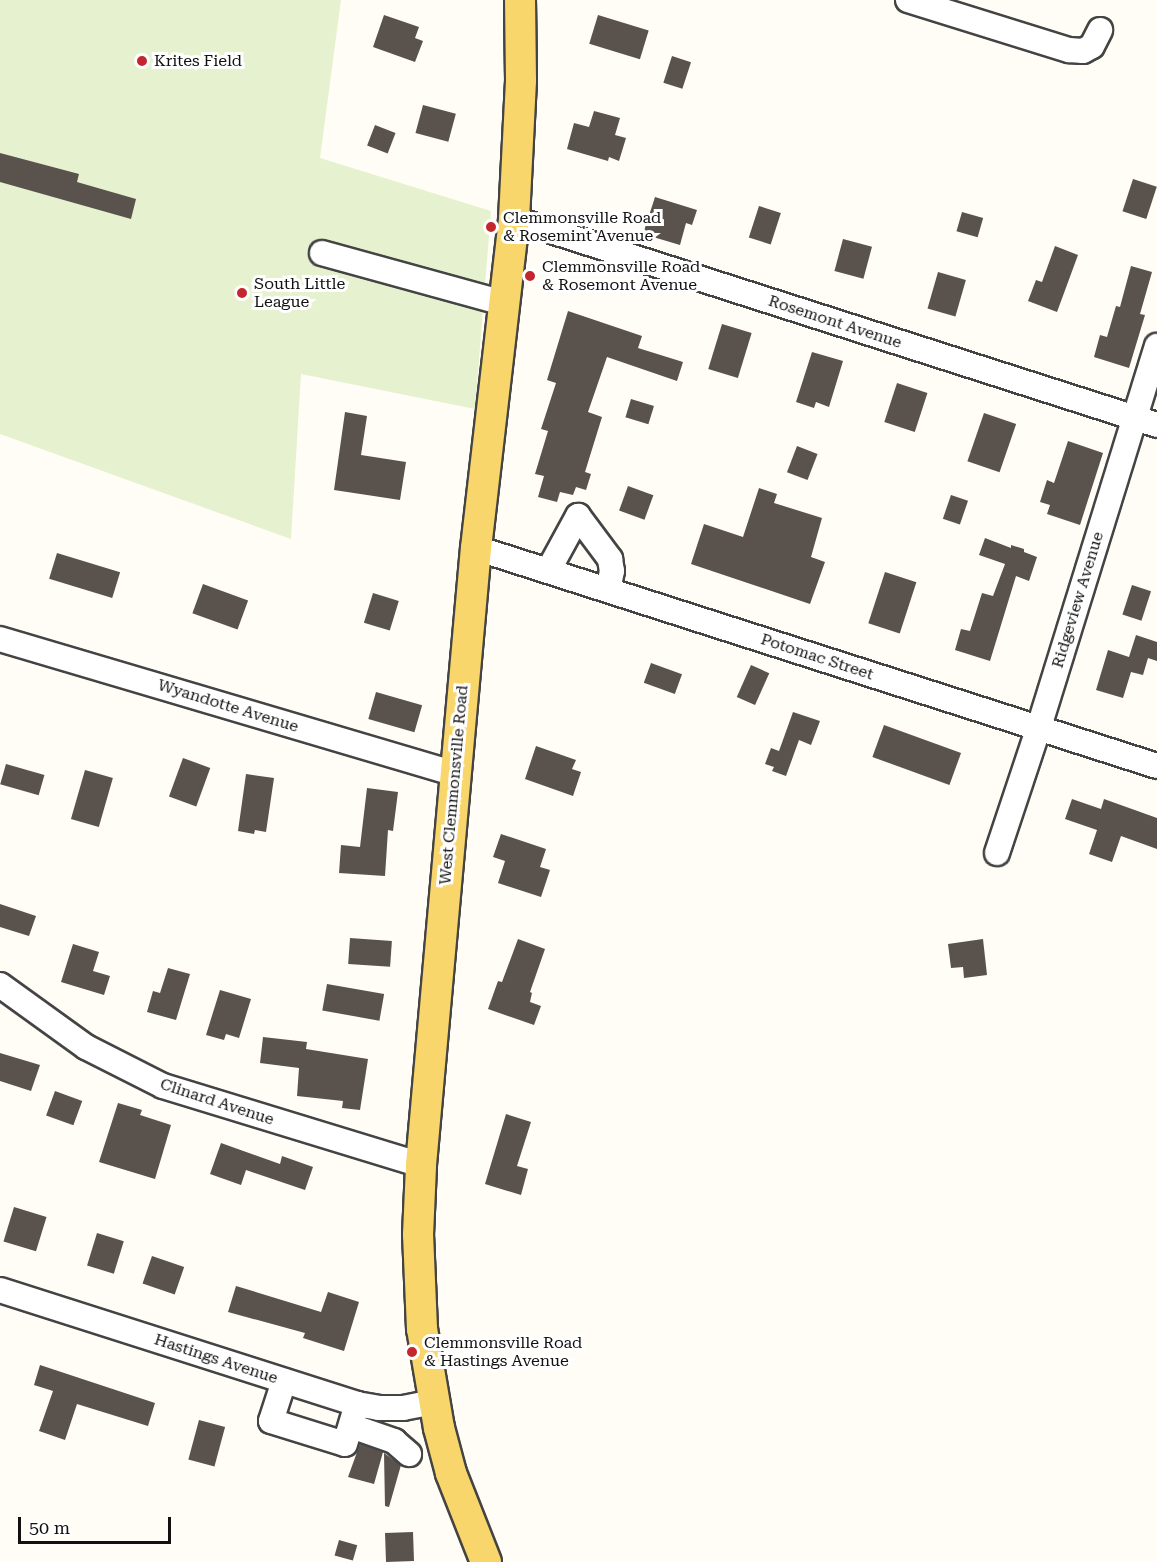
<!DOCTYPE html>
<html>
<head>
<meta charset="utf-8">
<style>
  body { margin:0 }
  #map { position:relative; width:1157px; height:1562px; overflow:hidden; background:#fffdf5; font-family:"Roboto Serif",serif }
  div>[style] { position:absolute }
  .pitch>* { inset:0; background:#e6f2cf }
  .building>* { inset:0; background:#5a524d; transform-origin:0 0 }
  .roads { filter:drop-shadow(2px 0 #444) drop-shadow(-2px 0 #444) drop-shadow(0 2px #444) drop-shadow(0 -2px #444) }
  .minor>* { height:24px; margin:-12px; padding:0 12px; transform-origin:12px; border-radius:12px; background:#fff }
  .major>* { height:30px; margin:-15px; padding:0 15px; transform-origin:15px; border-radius:15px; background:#f9d66b }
  .dots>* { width:16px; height:16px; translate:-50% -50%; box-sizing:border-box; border:3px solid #fff; border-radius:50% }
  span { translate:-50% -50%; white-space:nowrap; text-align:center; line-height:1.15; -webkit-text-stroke:6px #fff; paint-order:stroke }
  .poi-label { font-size:16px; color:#111 }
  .left { translate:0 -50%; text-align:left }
  .street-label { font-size:16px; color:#111 }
  .scale { position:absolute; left:18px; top:1517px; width:153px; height:27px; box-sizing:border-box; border:3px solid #111; border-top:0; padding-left:8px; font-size:18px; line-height:21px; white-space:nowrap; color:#111; -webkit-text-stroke:4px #fff; paint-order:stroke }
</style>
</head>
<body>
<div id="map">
  <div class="pitch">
    <div style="clip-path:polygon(0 0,341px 0,320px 158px,491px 211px,475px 409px,301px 374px,291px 539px,0 434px)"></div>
  </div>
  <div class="building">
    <div style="clip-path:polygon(384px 15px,419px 27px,415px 38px,423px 41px,415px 62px,373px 47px)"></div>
    <div style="left:598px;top:15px;width:53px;height:30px;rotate:17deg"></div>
    <div style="left:672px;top:56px;width:20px;height:28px;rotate:18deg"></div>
    <div style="left:423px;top:105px;width:34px;height:29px;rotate:15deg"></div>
    <div style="clip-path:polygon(594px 111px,620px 118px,615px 135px,626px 138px,619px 161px,609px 157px,608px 161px,567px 149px,574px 123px,589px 127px)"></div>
    <div style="left:375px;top:125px;width:22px;height:22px;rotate:21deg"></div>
    <div style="clip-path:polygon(0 153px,79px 174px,77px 182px,136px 199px,131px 219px,0 182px)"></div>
    <div style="left:1133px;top:179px;width:25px;height:34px;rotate:18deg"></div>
    <div style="clip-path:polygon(655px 197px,697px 210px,692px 225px,686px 223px,680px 245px,643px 234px)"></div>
    <div style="left:759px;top:206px;width:23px;height:33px;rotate:18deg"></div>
    <div style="left:962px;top:212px;width:22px;height:20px;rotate:16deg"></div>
    <div style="left:843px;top:239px;width:30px;height:33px;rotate:15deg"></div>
    <div style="clip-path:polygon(1055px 246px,1078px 255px,1057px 312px,1028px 301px,1036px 280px,1042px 282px)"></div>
    <div style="clip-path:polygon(1131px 266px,1152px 272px,1140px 314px,1145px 315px,1129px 368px,1094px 357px,1100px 335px,1107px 337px,1116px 306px,1120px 307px)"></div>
    <div style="left:938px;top:272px;width:29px;height:38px;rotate:16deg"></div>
    <div style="clip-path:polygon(568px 311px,642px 336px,638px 348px,683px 362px,677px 381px,607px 357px,588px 412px,602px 417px,585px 472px,591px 474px,586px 490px,576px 487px,573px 495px,560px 492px,557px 502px,538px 497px,544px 476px,535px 474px,548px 431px,541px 429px,556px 383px,547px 380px)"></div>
    <div style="left:722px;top:324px;width:31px;height:47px;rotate:17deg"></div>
    <div style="clip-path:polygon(812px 352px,843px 361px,829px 407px,816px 402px,814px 408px,796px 402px)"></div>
    <div style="left:897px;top:383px;width:32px;height:41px;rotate:18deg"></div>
    <div style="left:631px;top:399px;width:24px;height:19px;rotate:17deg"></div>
    <div style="clip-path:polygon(345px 412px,367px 416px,361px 455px,406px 462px,400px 500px,334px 490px)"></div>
    <div style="left:984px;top:413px;width:34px;height:51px;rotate:19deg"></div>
    <div style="clip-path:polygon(1068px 441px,1103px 453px,1080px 525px,1047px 514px,1050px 505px,1040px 502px,1047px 480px,1054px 483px)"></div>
    <div style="left:797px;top:446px;width:22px;height:28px;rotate:21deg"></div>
    <div style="left:628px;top:486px;width:27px;height:26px;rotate:20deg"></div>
    <div style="clip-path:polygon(759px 488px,777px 494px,774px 503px,822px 518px,811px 557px,825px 562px,810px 604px,691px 564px,704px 524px,743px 537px)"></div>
    <div style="left:951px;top:495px;width:18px;height:25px;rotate:19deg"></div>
    <div style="clip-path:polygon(985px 538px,1011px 548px,1011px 545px,1024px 549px,1024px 552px,1037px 557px,1029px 581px,1016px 576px,990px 661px,955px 650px,961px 629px,970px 631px,982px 593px,993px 596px,1005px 564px,979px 555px)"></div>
    <div style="left:57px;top:553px;width:66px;height:27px;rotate:17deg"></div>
    <div style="left:885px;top:572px;width:33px;height:54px;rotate:18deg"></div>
    <div style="left:203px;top:584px;width:48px;height:31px;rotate:20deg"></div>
    <div style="left:1132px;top:585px;width:20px;height:31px;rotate:18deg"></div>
    <div style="left:373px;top:593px;width:27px;height:31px;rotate:17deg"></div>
    <div style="clip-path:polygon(1136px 635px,1157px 642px,1157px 661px,1148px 658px,1143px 675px,1131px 672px,1123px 698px,1096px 690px,1108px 650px,1129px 657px)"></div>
    <div style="left:651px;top:663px;width:33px;height:21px;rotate:20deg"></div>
    <div style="left:751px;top:665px;width:20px;height:35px;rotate:24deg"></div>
    <div style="left:376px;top:692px;width:48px;height:28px;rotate:16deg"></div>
    <div style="clip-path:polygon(793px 712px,820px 721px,811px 745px,799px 740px,786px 776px,772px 771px,774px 767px,765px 764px,771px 748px,779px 751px)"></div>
    <div style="left:884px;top:725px;width:82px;height:34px;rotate:20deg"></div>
    <div style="clip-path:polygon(536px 746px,576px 760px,572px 769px,581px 772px,573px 796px,525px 779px)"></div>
    <div style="left:183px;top:758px;width:29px;height:41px;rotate:20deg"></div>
    <div style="left:6px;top:764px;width:40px;height:21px;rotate:16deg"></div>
    <div style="left:85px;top:770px;width:29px;height:51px;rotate:16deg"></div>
    <div style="clip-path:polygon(246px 774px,274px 778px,266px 832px,255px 830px,254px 834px,238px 831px)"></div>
    <div style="clip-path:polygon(367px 788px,398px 792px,393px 831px,388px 830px,385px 876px,339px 873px,341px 845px,360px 847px)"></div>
    <div style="clip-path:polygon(1072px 799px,1101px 809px,1104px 799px,1157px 818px,1157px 849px,1121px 836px,1112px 862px,1089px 854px,1097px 830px,1065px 819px)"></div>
    <div style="clip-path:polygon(501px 834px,546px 849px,540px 867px,550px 870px,541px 897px,498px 883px,505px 861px,493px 857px)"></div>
    <div style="clip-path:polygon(0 904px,36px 916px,29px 936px,0 927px)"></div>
    <div style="left:350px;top:938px;width:42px;height:26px;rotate:4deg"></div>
    <div style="clip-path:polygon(518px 939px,545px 949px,530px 992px,532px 993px,530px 1002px,541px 1006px,534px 1025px,488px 1009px,498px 981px,502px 982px)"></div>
    <div style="clip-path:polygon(983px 939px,987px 975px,964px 978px,963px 967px,951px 968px,948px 944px)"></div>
    <div style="clip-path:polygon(73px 944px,99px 952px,93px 971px,110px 976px,104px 995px,61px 982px)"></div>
    <div style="clip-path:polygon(168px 968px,190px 974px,176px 1020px,147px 1012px,153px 991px,160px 993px)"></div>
    <div style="left:327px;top:984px;width:58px;height:27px;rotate:10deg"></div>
    <div style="clip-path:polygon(220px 990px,251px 999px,239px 1038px,226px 1034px,224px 1040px,206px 1035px)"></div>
    <div style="clip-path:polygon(263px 1037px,307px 1042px,306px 1049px,368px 1059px,360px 1110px,342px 1108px,343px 1101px,297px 1096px,299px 1068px,260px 1063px)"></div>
    <div style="clip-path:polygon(0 1053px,40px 1065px,31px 1091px,0 1081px)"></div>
    <div style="left:55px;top:1091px;width:29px;height:26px;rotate:20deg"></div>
    <div style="clip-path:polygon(118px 1103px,142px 1110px,140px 1115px,171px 1125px,155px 1179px,99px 1162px)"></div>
    <div style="clip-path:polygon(506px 1114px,531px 1122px,517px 1166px,528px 1169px,521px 1195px,485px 1184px)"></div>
    <div style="clip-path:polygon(221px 1143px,280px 1164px,282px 1156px,313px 1167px,305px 1190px,246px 1170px,241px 1185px,210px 1174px)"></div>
    <div style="left:14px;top:1207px;width:34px;height:36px;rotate:17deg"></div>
    <div style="left:97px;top:1233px;width:28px;height:34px;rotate:17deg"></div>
    <div style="left:152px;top:1256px;width:34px;height:29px;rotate:19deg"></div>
    <div style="clip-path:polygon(236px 1286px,321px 1312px,328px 1292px,359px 1302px,344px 1351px,303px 1338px,305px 1333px,228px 1312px)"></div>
    <div style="clip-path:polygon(40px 1365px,155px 1403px,148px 1426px,77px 1404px,65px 1440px,39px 1431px,53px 1391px,34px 1385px)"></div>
    <div style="left:199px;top:1420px;width:27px;height:41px;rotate:15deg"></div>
    <div style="clip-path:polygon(360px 1444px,383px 1452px,374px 1484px,348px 1477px)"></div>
    <div style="clip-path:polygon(384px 1453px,401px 1465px,389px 1507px,385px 1506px)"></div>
    <div style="left:413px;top:1532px;width:29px;height:28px;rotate:88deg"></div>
    <div style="left:339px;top:1540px;width:19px;height:16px;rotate:16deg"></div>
  </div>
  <div class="roads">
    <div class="minor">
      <div style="left:908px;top:0;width:169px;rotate:17.3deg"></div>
      <div style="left:1069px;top:50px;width:14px;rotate:4deg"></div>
      <div style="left:1083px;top:51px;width:10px;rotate:-29deg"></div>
      <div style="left:1092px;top:46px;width:18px;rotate:-63deg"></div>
      <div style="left:514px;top:219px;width:675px;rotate:17.76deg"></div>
      <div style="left:322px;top:253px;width:188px;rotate:15.4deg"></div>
      <div style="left:476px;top:548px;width:715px;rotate:17.75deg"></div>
      <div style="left:548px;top:571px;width:63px;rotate:-61.4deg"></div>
      <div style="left:578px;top:516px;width:54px;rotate:53.3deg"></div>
      <div style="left:610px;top:559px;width:12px;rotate:81deg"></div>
      <div style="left:612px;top:571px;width:19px;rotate:102deg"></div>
      <div style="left:0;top:639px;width:475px;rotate:16.5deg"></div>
      <div style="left:997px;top:853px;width:133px;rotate:-71.6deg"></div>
      <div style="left:1039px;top:727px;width:399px;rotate:-72.8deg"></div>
      <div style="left:0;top:985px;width:106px;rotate:35.8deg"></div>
      <div style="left:86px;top:1047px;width:86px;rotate:26.9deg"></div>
      <div style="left:163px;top:1086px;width:270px;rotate:17deg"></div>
      <div style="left:0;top:1290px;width:375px;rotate:17.7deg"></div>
      <div style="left:357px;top:1404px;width:22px;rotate:10deg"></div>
      <div style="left:379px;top:1408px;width:24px"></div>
      <div style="left:403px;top:1408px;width:32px;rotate:-11deg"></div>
      <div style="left:284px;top:1381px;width:42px;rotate:108deg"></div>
      <div style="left:271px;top:1421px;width:77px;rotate:17.3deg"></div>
      <div style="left:345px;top:1444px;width:42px;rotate:-73.3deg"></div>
      <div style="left:351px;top:1426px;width:46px;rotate:19.2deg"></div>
      <div style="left:394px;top:1441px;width:20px;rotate:41deg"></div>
    </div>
    <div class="major">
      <div style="left:486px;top:1562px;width:96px;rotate:-111.5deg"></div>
      <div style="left:451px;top:1473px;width:47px;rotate:-104.9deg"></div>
      <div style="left:439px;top:1428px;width:100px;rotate:-99.7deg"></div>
      <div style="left:422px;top:1329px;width:94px;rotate:-92.4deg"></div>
      <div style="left:418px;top:1235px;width:70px;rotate:-87.5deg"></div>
      <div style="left:421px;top:1165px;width:619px;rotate:-84.91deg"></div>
      <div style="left:476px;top:548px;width:331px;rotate:-83.4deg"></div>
      <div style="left:514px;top:219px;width:139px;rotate:-87.1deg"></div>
      <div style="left:521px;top:80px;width:80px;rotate:-90.7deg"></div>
    </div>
  </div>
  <div class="dots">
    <div style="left:142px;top:61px;background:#c4262e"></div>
    <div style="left:491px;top:227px;background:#c4262e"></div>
    <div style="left:530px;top:276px;background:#c4262e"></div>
    <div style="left:242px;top:293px;background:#c4262e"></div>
    <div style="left:412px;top:1352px;background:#c4262e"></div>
  </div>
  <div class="poi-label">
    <span class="left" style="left:154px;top:61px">Krites Field</span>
    <span class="left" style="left:503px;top:227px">Clemmonsville Road<br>&amp; Rosemint Avenue</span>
    <span class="left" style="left:542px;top:276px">Clemmonsville Road<br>&amp; Rosemont Avenue</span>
    <span class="left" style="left:254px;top:293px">South Little<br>League</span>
    <span class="left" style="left:424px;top:1352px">Clemmonsville Road<br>&amp; Hastings Avenue</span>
  </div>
  <div class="street-label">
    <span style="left:835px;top:322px;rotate:18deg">Rosemont Avenue</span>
    <span style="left:1078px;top:600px;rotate:-73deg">Ridgeview Avenue</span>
    <span style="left:817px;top:657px;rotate:18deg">Potomac Street</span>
    <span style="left:228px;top:706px;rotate:17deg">Wyandotte Avenue</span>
    <span style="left:454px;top:785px;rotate:-85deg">West Clemmonsville Road</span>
    <span style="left:217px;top:1102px;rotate:18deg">Clinard Avenue</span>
    <span style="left:216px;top:1359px;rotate:18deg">Hastings Avenue</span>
  </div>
  <div class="scale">50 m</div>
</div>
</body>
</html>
